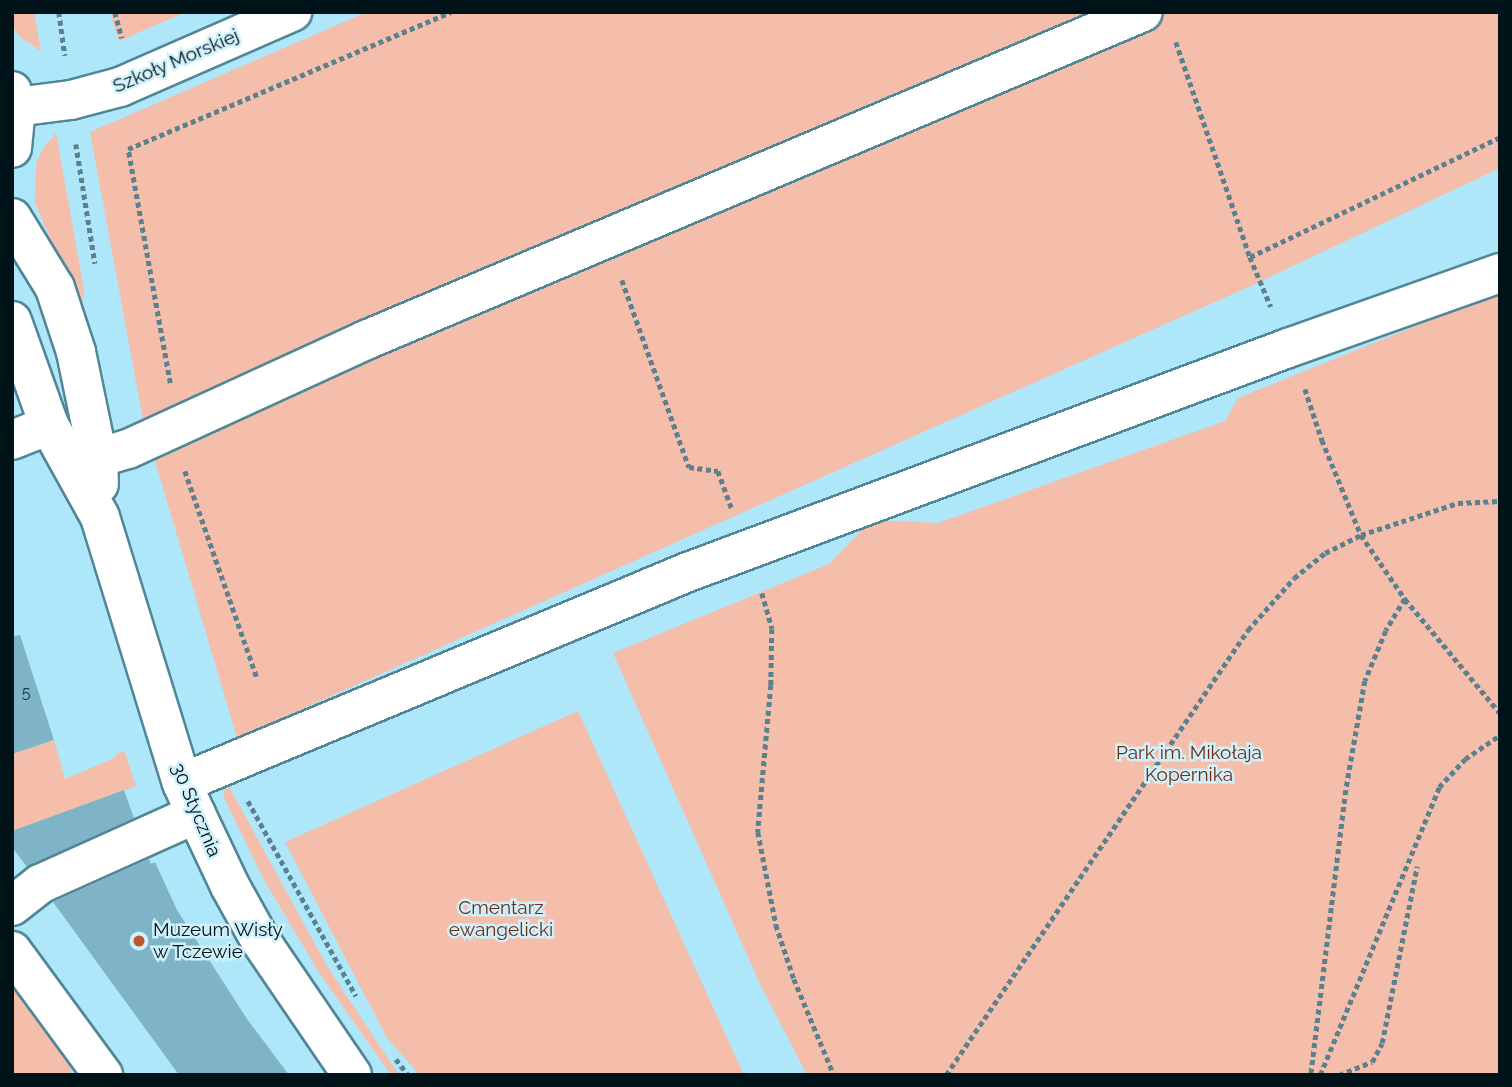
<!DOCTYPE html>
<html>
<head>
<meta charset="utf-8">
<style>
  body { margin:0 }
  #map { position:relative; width:1512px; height:1087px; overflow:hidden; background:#afe7fa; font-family:Raleway,sans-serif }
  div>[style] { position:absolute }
  .green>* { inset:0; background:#f4beab }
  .building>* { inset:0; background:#7eb4c6 }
  .path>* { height:4.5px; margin-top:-2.25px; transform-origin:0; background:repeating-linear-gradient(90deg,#5b818e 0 5px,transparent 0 8.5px) }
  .roads { filter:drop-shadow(2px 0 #518697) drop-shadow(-2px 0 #518697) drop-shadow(0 2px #518697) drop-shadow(0 -2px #518697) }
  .minor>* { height:38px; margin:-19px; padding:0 19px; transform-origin:19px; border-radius:19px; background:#fff }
  .dots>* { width:19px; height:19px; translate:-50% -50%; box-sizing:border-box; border:4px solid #d0f0fc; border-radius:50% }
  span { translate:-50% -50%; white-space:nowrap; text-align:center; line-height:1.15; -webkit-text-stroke:5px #d0f0fc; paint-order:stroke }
  .number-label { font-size:16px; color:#203b44 }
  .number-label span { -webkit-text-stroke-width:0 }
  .street-label { font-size:19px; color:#001319 }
  .park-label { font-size:19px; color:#6d2e14 }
  .poi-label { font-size:19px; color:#001319 }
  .left { translate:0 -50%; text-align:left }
  .frame { position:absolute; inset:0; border:14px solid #001319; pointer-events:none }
</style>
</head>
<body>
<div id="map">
  <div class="green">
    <div style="clip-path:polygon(12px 12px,34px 12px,41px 51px,21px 38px,12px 26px)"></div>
    <div style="clip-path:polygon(110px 12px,186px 12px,119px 41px)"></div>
    <div style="clip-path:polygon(367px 12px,1500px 12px,1500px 168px,1253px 285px,237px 738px,143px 420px,90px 132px)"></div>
    <div style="clip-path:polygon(56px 133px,84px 289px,83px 302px,78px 304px,35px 203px,36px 164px,42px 150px)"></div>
    <div style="clip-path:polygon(1500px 292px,1500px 1075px,807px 1075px,760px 984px,613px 653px,829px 564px,872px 520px,938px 523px,1225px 421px,1238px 398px)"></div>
    <div style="clip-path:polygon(578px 711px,744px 1075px,420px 1075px,387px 1038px,285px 842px)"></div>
    <div style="clip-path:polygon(54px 740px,65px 779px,110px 760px,124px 750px,136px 786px,12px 831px,12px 754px)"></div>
    <div style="clip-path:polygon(225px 779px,327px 966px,399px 1075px,391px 1075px,318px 971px,264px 880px,224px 798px)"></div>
    <div style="clip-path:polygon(12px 951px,72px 1060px,70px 1075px,12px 1075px)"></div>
  </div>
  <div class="building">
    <div style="clip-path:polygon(20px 635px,54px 740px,12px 754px,12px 637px)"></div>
    <div style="clip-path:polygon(124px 790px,134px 818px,27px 867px,12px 847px,12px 831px)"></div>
    <div style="clip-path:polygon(149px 859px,151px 864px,155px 862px,177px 910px,247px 1019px,289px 1075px,179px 1075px,53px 902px)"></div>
  </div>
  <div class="path">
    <div style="left:59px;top:12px;width:44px;rotate:82.2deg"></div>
    <div style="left:115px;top:12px;width:27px;rotate:75deg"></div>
    <div style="left:1176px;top:42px;width:227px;rotate:71deg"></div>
    <div style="left:1250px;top:257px;width:54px;rotate:67.2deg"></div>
    <div style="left:76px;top:144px;width:121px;rotate:80.9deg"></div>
    <div style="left:1250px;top:257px;width:277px;rotate:-25.6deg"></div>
    <div style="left:622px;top:280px;width:199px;rotate:70.3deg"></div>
    <div style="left:689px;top:467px;width:29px;rotate:8deg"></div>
    <div style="left:718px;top:471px;width:40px;rotate:69.8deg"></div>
    <div style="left:170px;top:383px;width:238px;rotate:-100.2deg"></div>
    <div style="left:128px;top:149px;width:351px;rotate:-23deg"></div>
    <div style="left:1305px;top:389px;width:54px;rotate:71.6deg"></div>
    <div style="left:1322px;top:440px;width:103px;rotate:67.7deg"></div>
    <div style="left:1361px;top:535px;width:78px;rotate:55.5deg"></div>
    <div style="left:1405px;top:599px;width:37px;rotate:121deg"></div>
    <div style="left:1386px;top:631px;width:54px;rotate:112.8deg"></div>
    <div style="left:1365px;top:681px;width:111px;rotate:99.9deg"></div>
    <div style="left:1346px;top:790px;width:287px;rotate:97deg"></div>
    <div style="left:185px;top:471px;width:219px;rotate:70.8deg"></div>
    <div style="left:762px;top:593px;width:37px;rotate:74deg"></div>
    <div style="left:772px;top:629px;width:56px;rotate:91deg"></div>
    <div style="left:771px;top:685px;width:148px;rotate:95.1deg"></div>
    <div style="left:758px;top:832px;width:95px;rotate:79deg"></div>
    <div style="left:776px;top:925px;width:57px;rotate:71.6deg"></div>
    <div style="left:794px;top:979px;width:104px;rotate:67.4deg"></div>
    <div style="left:1405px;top:599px;width:148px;rotate:50.2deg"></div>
    <div style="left:248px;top:801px;width:223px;rotate:61deg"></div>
    <div style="left:396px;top:1059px;width:20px;rotate:53deg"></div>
    <div style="left:946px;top:1075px;width:538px;rotate:-55.84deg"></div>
    <div style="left:1248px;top:630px;width:69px;rotate:-48.5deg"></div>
    <div style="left:1294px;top:578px;width:40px;rotate:-39deg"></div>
    <div style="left:1325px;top:553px;width:40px;rotate:-26.6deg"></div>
    <div style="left:1361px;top:535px;width:102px;rotate:-18.3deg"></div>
    <div style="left:1458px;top:503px;width:42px;rotate:-2.7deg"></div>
    <div style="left:1320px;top:1075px;width:312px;rotate:-67.5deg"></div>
    <div style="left:1439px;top:787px;width:38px;rotate:-47deg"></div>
    <div style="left:1465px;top:759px;width:42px;rotate:-34.4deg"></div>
    <div style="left:1339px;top:1075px;width:35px;rotate:-22deg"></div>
    <div style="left:1372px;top:1062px;width:21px;rotate:-62deg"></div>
    <div style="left:1382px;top:1043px;width:180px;rotate:-78.8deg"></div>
  </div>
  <div class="roads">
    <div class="minor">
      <div style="left:12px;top:91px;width:16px;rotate:76deg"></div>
      <div style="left:16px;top:107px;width:41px;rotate:95.6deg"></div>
      <div style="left:16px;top:107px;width:55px;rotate:-7.3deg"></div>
      <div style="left:71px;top:100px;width:51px;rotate:-14.9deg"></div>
      <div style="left:120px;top:87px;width:188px;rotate:-23.6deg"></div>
      <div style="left:12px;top:218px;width:82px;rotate:58.4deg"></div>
      <div style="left:55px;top:288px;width:67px;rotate:71.8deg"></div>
      <div style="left:76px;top:352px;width:108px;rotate:78.3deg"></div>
      <div style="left:98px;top:458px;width:26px;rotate:88deg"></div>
      <div style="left:12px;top:321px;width:110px;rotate:70.4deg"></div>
      <div style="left:49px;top:425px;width:105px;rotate:61deg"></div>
      <div style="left:100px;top:517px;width:278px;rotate:72.9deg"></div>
      <div style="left:182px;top:783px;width:34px;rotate:66deg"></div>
      <div style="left:196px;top:814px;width:80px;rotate:64.7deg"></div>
      <div style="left:230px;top:886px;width:62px;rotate:60.9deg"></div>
      <div style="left:260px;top:940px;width:163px;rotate:55.7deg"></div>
      <div style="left:12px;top:440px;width:40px;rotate:-22deg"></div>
      <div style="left:98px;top:458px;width:31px;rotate:-17deg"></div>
      <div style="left:128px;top:449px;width:262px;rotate:-24.6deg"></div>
      <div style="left:366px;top:340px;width:843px;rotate:-22.89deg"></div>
      <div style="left:182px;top:783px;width:548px;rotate:-22.64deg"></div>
      <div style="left:688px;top:572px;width:640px;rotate:-20.47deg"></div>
      <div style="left:1288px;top:348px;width:225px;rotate:-19.5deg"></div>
      <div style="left:12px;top:906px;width:36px;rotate:-38deg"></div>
      <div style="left:40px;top:884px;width:171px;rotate:-24.2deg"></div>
      <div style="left:12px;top:951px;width:154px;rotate:53.7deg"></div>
    </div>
  </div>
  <div class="dots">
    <div style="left:139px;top:941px;background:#bd562c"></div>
  </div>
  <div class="number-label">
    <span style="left:26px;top:693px">5</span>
  </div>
  <div class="street-label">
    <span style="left:176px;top:61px;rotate:-23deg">Szkoły Morskiej</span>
    <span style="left:196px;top:810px;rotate:67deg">30 Stycznia</span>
  </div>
  <div class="park-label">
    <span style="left:1189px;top:764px">Park im. Mikołaja<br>Kopernika</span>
    <span style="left:501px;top:919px">Cmentarz<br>ewangelicki</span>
  </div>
  <div class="poi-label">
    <span class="left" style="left:153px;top:941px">Muzeum Wisły<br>w Tczewie</span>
  </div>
  <div class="frame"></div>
</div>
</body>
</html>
